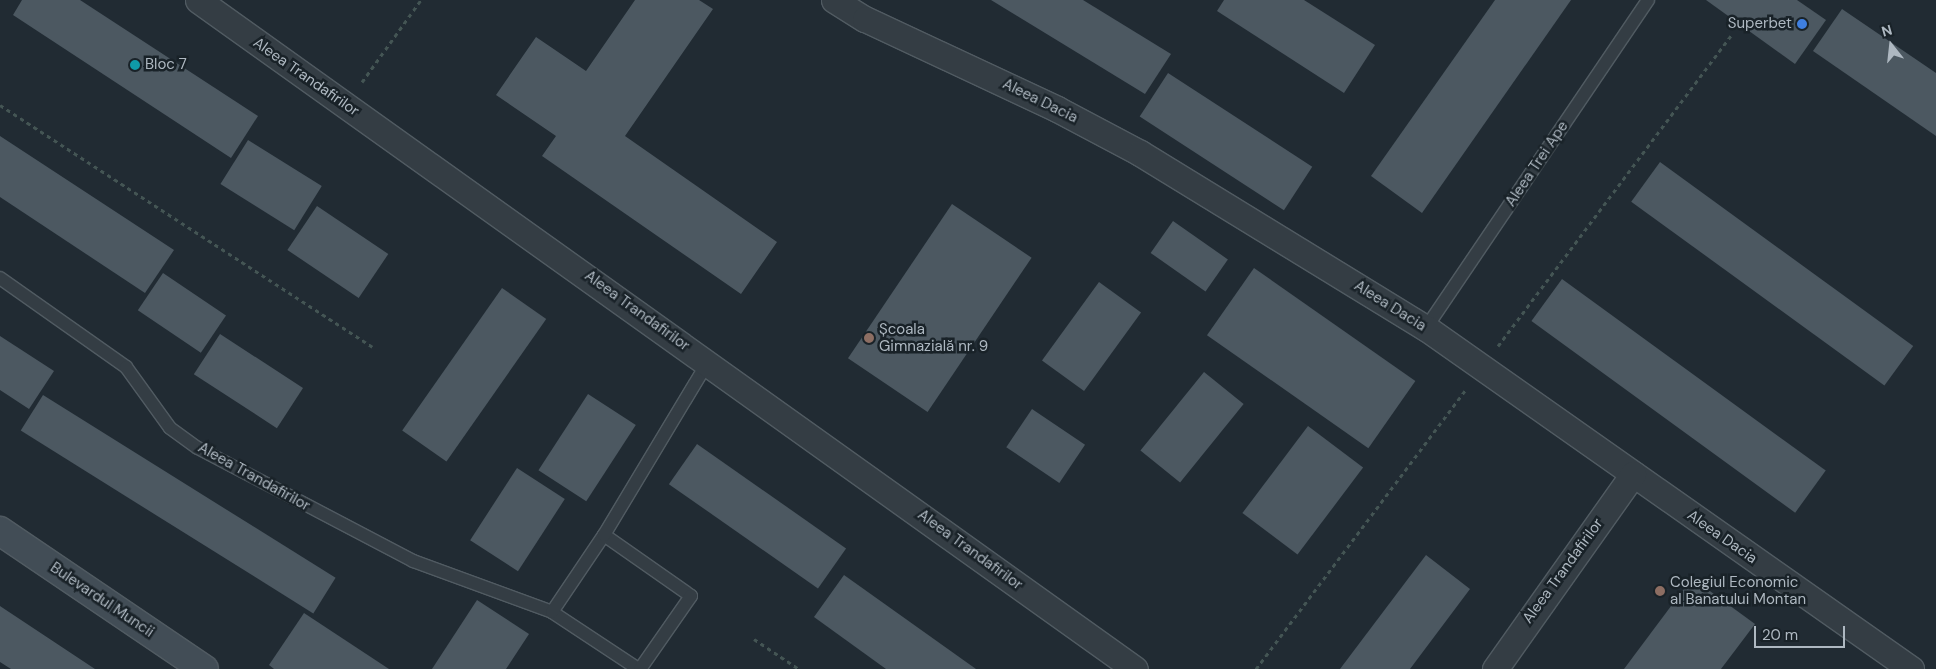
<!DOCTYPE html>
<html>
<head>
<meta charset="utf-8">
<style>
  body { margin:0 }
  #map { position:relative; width:1936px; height:669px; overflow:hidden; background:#212b33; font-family:"DM Sans",sans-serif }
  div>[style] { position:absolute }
  .building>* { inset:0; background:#4c5861; transform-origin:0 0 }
  .path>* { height:3px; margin-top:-1.5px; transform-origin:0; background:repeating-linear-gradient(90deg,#445554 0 4px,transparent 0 8px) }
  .roads { filter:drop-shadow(1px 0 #515b62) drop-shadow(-1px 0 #515b62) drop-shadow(0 1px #515b62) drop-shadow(0 -1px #515b62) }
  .lane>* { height:12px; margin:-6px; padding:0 6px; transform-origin:6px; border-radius:6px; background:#343d44 }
  .street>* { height:25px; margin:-12.5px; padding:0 12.5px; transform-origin:12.5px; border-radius:12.5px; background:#343d44 }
  .secondary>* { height:28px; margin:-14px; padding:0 14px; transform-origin:14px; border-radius:14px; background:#424d56 }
  .dots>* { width:14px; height:14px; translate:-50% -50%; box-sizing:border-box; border:2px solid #192228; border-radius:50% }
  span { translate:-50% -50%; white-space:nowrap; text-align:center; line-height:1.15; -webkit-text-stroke:5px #192228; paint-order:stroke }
  .poi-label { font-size:15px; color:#aeb8c1 }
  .right { translate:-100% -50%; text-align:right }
  .left { translate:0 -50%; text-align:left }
  .street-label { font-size:15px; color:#aeb8c1 }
  .north { position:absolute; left:1866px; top:20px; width:50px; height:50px; -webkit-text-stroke:4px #192228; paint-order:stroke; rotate:344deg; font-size:14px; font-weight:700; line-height:20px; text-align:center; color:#aeb8c1 }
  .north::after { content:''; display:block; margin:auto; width:18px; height:22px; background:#aeb8c1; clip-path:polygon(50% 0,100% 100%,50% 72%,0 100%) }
  .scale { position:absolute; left:1754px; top:626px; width:91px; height:22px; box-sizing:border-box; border:2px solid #aeb8c1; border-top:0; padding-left:6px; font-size:15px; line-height:18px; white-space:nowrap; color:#aeb8c1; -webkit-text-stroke:4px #192228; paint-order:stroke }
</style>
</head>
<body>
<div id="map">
  <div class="building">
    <div style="clip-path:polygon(22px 0,80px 0,258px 116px,231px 158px,13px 15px)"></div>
    <div style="clip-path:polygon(635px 0,699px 0,713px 9px,625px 136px,777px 242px,741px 294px,542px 156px,556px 136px,496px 95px,536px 37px,586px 71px)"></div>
    <div style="clip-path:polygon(991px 0,1083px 0,1171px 54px,1145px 94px)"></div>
    <div style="clip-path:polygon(1224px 0,1304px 0,1375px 45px,1344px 93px,1217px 11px)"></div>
    <div style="clip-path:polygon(1495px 0,1571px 0,1422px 213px,1371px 176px)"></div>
    <div style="clip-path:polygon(1706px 0,1797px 0,1826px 20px,1795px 64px)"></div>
    <div style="clip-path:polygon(1842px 9px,1936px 73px,1936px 136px,1813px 51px)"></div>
    <div style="left:1168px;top:73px;width:172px;height:52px;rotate:33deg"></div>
    <div style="clip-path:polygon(0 136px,174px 250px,145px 293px,0 197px)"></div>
    <div style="left:248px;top:140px;width:87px;height:52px;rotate:32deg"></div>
    <div style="left:1660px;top:162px;width:313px;height:49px;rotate:36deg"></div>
    <div style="left:952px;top:204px;width:96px;height:186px;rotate:34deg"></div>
    <div style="left:317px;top:206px;width:86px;height:53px;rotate:34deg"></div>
    <div style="left:1173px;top:221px;width:67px;height:39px;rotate:35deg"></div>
    <div style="left:1254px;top:268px;width:197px;height:82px;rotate:35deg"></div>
    <div style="left:163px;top:273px;width:76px;height:45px;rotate:34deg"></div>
    <div style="left:1562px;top:279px;width:326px;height:52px;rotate:36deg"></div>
    <div style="left:1099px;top:282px;width:52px;height:97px;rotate:36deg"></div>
    <div style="left:502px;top:288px;width:54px;height:174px;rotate:35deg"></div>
    <div style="left:220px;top:334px;width:99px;height:48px;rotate:33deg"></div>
    <div style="clip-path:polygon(0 336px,54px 371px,29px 409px,0 390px)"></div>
    <div style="left:1204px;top:372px;width:51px;height:101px;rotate:39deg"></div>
    <div style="left:588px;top:394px;width:57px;height:91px;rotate:33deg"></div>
    <div style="left:43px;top:395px;width:345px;height:42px;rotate:32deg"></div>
    <div style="left:1032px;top:409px;width:64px;height:46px;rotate:34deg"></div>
    <div style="left:1308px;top:426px;width:69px;height:109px;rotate:37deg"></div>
    <div style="left:697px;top:444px;width:182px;height:49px;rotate:35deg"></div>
    <div style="left:517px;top:468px;width:57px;height:86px;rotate:33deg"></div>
    <div style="clip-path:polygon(1426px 555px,1470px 589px,1410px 669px,1340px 669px)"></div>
    <div style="clip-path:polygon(844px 575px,976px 669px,886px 669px,814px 617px)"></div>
    <div style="clip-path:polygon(1692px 578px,1755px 624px,1721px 669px,1624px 669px)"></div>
    <div style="clip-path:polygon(477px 600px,529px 634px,506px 669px,432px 669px)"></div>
    <div style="clip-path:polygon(0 606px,9px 612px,95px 669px,11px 669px,0 662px)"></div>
    <div style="clip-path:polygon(304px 613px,389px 669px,274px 669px,269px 665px)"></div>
  </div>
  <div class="path">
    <div style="left:362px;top:82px;width:101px;rotate:-54.3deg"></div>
    <div style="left:0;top:105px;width:444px;rotate:33deg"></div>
    <div style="left:1498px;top:346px;width:388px;rotate:-53.1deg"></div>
    <div style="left:754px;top:639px;width:54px;rotate:33.7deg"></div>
    <div style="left:1256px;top:669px;width:350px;rotate:-53.1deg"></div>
  </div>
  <div class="roads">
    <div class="lane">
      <div style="left:0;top:278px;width:154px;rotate:35.2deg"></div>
      <div style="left:126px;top:367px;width:75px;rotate:54.2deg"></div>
      <div style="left:170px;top:428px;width:34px;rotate:36deg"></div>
      <div style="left:198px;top:448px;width:243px;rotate:27.7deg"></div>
      <div style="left:413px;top:561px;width:148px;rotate:20.1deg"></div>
      <div style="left:552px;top:612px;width:103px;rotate:33.5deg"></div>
      <div style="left:1426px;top:328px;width:396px;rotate:-55.9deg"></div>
      <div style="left:604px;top:535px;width:106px;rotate:35deg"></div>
      <div style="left:691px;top:596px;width:89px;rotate:124.9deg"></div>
      <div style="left:552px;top:612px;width:93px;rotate:-56deg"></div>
      <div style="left:604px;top:535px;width:202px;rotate:-59deg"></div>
    </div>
    <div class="street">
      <div style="left:198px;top:0;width:1151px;rotate:35.53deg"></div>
      <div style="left:834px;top:0;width:36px;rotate:32deg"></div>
      <div style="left:865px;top:19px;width:212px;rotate:25.1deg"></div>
      <div style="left:1057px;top:109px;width:94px;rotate:27.9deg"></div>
      <div style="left:1140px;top:153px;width:335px;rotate:31.5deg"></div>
      <div style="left:1426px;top:328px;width:593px;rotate:35.11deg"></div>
      <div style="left:1495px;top:669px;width:239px;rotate:-54.7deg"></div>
    </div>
    <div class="secondary">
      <div style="left:0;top:531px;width:246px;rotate:34.1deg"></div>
    </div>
  </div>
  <div class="dots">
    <div style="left:1802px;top:24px;background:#3f7fe0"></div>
    <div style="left:135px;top:65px;background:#0f9aa8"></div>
    <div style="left:869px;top:338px;background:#8d6e63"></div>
    <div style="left:1660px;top:591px;background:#8d6e63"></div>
  </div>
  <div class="poi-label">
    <span class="right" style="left:1792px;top:24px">Superbet</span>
    <span class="left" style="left:145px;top:65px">Bloc 7</span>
    <span class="left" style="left:879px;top:338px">Școala<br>Gimnazială nr. 9</span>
    <span class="left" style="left:1670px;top:591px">Colegiul Economic<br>al Banatului Montan</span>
  </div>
  <div class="street-label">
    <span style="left:306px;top:77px;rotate:35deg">Aleea Trandafirilor</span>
    <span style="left:1040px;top:101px;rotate:26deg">Aleea Dacia</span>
    <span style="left:1537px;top:164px;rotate:-56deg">Aleea Trei Ape</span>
    <span style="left:1390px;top:306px;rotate:32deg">Aleea Dacia</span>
    <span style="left:637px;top:311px;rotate:36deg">Aleea Trandafirilor</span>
    <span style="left:254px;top:477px;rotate:29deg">Aleea Trandafirilor</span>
    <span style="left:1722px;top:537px;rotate:35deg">Aleea Dacia</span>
    <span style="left:970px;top:550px;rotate:36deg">Aleea Trandafirilor</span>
    <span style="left:1563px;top:571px;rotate:-54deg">Aleea Trandafirilor</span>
    <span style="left:102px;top:600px;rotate:34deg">Bulevardul Muncii</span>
  </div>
  <div class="north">N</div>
  <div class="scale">20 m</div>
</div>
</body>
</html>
